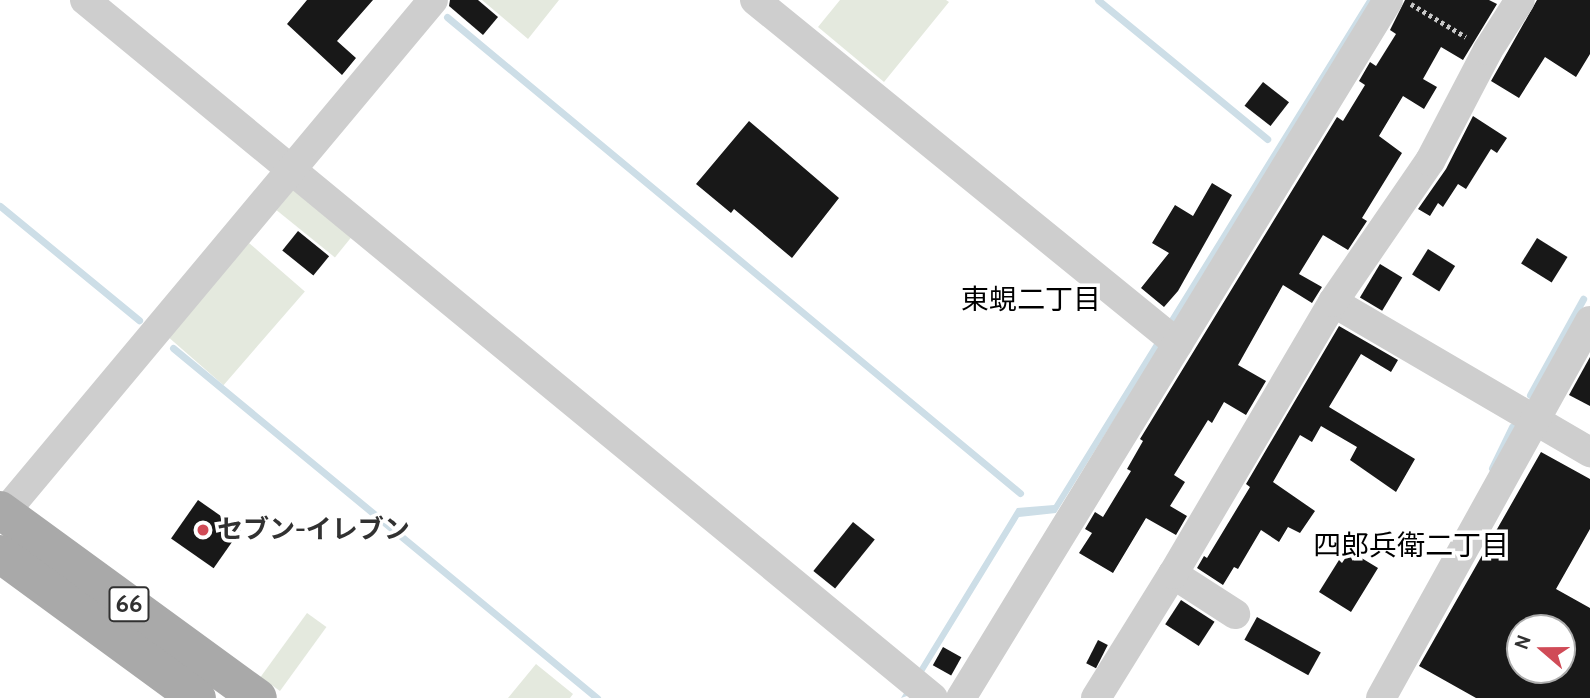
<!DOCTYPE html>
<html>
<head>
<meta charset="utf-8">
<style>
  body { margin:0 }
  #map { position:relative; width:1590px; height:698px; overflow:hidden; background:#fff; font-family:Cabin,"Noto Sans JP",sans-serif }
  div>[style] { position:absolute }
  .green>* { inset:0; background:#e4e9de; transform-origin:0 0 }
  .water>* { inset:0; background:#cddee7 }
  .stream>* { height:7px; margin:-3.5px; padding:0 3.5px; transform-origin:3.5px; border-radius:3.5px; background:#cddee7 }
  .building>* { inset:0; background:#181818; transform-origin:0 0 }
  .path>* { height:4.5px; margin-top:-2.25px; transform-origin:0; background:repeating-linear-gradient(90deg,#c8c8c8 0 3.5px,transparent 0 7px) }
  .minor>* { height:30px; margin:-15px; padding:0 15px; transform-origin:15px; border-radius:15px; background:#cecece }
  .major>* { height:38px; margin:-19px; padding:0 19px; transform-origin:19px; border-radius:19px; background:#a9a9a9 }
  .dots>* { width:19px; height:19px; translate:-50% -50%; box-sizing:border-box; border:4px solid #fff; border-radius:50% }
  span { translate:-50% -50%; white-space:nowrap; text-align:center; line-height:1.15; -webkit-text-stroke:7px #fff; paint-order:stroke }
  .shield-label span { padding:2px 5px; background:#fff; border:2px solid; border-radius:5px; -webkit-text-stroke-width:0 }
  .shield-label { font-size:24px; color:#313131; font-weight:700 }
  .poi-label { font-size:26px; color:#313131; font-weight:700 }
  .left { translate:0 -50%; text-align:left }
  .neighbourhood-label { font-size:28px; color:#000 }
  .north { position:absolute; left:1506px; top:614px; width:70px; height:70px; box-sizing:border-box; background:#fff; border:2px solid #adadad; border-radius:50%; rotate:290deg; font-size:19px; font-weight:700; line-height:28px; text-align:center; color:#313131 }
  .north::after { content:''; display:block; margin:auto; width:24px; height:32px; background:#d04b57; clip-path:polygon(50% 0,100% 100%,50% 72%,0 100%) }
</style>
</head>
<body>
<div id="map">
  <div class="green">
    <div style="clip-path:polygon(482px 0,559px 0,528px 39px)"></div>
    <div style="clip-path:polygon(840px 0,946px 0,949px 2px,884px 82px,818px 27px)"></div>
    <div style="left:293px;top:190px;width:75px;height:26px;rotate:39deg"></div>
    <div style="left:249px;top:243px;width:74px;height:124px;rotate:41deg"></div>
    <div style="left:307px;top:613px;width:24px;height:79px;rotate:36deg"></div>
    <div style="clip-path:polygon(536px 664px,573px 694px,570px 698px,508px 698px)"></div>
  </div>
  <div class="water">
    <div style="clip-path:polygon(1367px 0,1376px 0,1056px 513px,1019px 517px,910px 695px,901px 698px,1017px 508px,1054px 505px)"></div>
  </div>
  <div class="stream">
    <div style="left:1098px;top:0;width:219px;rotate:39.4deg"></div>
    <div style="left:447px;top:17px;width:745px;rotate:39.72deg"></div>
    <div style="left:0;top:206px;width:180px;rotate:39.4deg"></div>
    <div style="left:173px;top:348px;width:550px;rotate:39.54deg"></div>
    <div style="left:1530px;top:395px;width:110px;rotate:-61.1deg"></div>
    <div style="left:1492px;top:468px;width:46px;rotate:-64deg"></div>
  </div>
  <div class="building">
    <div style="clip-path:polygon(307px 0,373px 0,337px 41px,356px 58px,342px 75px,287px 24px)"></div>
    <div style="clip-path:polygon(450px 0,478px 0,498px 17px,483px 35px,449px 6px)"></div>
    <div style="clip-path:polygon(1405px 0,1489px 0,1497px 4px,1463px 60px,1441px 47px,1423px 79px,1437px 87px,1424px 109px,1403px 96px,1379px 136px,1402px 153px,1362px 218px,1367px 221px,1348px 250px,1323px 235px,1299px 274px,1322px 287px,1312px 303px,1283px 285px,1238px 365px,1266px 381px,1246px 415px,1224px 402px,1212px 423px,1208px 420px,1174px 475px,1185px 482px,1170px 506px,1187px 516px,1176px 535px,1146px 518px,1113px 573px,1079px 553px,1092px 533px,1085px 529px,1095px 512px,1103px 517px,1131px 471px,1127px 469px,1143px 441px,1140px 439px,1337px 117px,1343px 121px,1365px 85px,1359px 81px,1370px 62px,1376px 66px,1396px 34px,1390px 30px)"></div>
    <div style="clip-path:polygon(1537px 0,1590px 0,1590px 54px,1576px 77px,1545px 57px,1519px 98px,1491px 81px)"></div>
    <div style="left:1263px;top:82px;width:33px;height:30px;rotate:38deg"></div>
    <div style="clip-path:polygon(1473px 116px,1507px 138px,1497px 153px,1491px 149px,1466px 189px,1458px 184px,1443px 207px,1438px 203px,1430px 216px,1418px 209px,1446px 169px)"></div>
    <div style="clip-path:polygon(749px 121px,839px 198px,792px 258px,734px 209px,731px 213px,696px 184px)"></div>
    <div style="clip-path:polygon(1212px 183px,1232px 195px,1178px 291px,1164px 307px,1141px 288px,1169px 253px,1152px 243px,1175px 205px,1193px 216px)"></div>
    <div style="left:298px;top:231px;width:40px;height:25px;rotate:39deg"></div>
    <div style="left:1537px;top:238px;width:36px;height:30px;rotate:32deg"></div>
    <div style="left:1428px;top:249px;width:32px;height:30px;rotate:32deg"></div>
    <div style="left:1380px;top:264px;width:26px;height:39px;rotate:31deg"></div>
    <div style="clip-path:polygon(1339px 326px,1398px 360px,1391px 372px,1361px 354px,1329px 407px,1415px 459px,1396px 492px,1350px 460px,1357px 447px,1321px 426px,1312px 442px,1300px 435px,1273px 482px,1315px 511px,1300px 533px,1288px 527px,1279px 542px,1261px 530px,1238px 569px,1234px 567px,1223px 585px,1197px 568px,1204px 556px,1207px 558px,1250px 487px,1246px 484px)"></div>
    <div style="clip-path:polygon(1590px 357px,1590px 406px,1569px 395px)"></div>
    <div style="clip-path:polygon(evenodd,1541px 452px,1590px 479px,1590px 529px,1556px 589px,1590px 608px,1590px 698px,1476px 698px,1419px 666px,1541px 452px,1520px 628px,1562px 628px,1562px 670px,1520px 670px,1520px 628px)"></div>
    <div style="left:198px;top:500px;width:52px;height:47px;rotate:35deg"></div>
    <div style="left:853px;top:522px;width:28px;height:63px;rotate:39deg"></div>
    <div style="clip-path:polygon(1350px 551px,1378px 568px,1351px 612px,1319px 592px,1339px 560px,1342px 563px)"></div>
    <div style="left:1181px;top:600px;width:40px;height:29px;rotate:33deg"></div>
    <div style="left:1257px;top:617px;width:73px;height:26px;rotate:29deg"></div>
    <div style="left:1098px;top:640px;width:11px;height:26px;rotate:27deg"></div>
    <div style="left:943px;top:647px;width:21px;height:21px;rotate:29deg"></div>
  </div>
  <div class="path">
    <div style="left:1411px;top:4px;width:64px;rotate:31deg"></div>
  </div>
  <div class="minor">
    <div style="left:85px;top:0;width:1098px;rotate:39.46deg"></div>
    <div style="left:755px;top:0;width:545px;rotate:39.12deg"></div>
    <div style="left:1333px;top:302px;width:298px;rotate:30.3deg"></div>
    <div style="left:0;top:518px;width:675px;rotate:-50.11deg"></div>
    <div style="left:1173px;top:574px;width:74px;rotate:32.8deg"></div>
    <div style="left:961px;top:698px;width:818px;rotate:-58.54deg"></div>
    <div style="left:1096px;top:698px;width:146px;rotate:-58.2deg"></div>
    <div style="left:1173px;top:574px;width:316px;rotate:-59.5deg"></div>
    <div style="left:1333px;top:302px;width:171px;rotate:-55.5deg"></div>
    <div style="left:1430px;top:161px;width:125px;rotate:-62.4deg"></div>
    <div style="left:1488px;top:50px;width:59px;rotate:-57.4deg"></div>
    <div style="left:1381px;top:698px;width:431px;rotate:-61deg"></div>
  </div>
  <div class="major">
    <div style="left:0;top:510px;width:319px;rotate:36.1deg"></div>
    <div style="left:0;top:554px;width:244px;rotate:36.2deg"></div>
  </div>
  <div class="dots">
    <div style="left:203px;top:530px;background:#d04b57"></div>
  </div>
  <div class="shield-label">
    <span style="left:129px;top:604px">66</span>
  </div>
  <div class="poi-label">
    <span class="left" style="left:217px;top:530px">セブン-イレブン</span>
  </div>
  <div class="neighbourhood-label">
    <span style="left:1031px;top:299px">東蜆二丁目</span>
    <span style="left:1411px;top:545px">四郎兵衛二丁目</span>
  </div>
  <div class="north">N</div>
</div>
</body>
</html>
